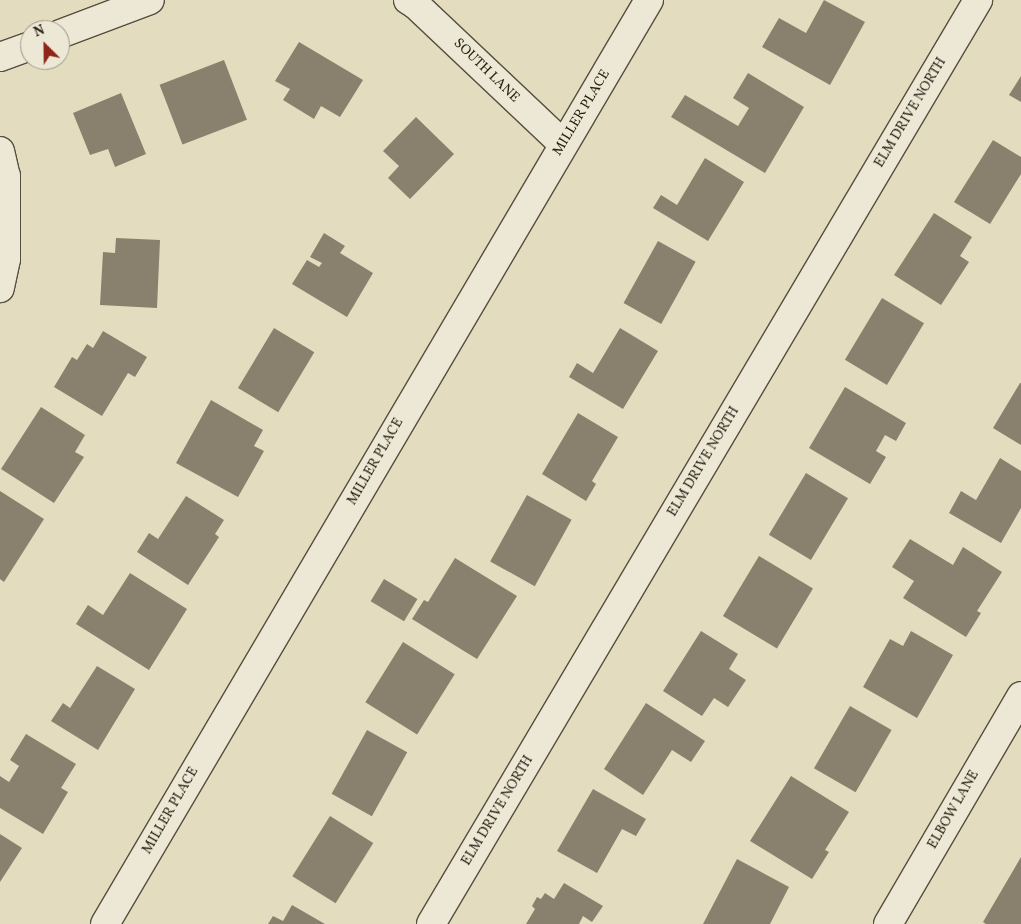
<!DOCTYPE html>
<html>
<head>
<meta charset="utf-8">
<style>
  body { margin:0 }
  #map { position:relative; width:1021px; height:924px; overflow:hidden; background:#e4dcbe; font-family:Vollkorn,serif }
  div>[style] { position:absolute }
  .building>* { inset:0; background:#89816d; transform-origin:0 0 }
  .roads { filter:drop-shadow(1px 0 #564e3f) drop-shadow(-1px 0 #564e3f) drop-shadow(0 1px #564e3f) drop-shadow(0 -1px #564e3f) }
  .street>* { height:28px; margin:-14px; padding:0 14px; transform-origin:14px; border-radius:14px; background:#ede8d5 }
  span { translate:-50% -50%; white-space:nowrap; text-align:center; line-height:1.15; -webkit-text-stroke:4px #ede8d5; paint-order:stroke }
  .street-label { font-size:14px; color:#271e15 }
  .north { position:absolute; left:20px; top:20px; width:50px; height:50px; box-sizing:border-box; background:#ede8d5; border:1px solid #9e9788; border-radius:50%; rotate:337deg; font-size:14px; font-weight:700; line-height:20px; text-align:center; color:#271e15 }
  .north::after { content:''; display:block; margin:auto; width:18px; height:22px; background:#8f2418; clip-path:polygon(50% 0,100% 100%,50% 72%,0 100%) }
</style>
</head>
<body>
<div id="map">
  <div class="building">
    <div style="clip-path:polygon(824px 0,865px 22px,830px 85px,762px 47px,779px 18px,806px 33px)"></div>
    <div style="clip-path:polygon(299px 42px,363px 80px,340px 117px,321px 106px,314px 119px,283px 100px,290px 89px,275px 81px)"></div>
    <div style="left:224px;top:60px;width:64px;height:69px;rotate:69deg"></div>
    <div style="clip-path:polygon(748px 73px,804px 107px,765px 173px,671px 117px,685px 95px,738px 126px,749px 108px,733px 98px)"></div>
    <div style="clip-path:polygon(1021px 76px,1021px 102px,1009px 95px)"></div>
    <div style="clip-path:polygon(121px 93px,146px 154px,115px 167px,108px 149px,90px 155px,73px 113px)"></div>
    <div style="clip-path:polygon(416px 117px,454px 154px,410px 199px,388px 178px,399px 166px,383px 151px)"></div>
    <div style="clip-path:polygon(993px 140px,1021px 157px,1021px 174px,990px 224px,954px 202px)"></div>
    <div style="clip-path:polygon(705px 158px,744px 182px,708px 241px,653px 208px,661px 195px,677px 205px)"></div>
    <div style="clip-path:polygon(934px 213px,972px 237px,960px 256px,969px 262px,941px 305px,894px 275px)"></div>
    <div style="clip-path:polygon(324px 233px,345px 246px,340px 253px,373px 273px,347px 317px,292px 284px,307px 260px,319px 267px,322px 263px,310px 257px)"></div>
    <div style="clip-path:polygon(116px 238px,160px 240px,157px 308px,100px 305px,103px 252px,115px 253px)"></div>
    <div style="left:658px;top:241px;width:43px;height:71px;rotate:29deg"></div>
    <div style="left:882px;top:298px;width:49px;height:72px;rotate:31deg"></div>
    <div style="left:274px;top:328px;width:47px;height:70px;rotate:31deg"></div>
    <div style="clip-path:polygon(620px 328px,658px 351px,623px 409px,569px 377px,577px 363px,593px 373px)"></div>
    <div style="clip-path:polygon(103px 331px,147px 357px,135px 377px,128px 373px,102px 416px,54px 387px,72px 357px,77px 360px,87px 344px,93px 348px)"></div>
    <div style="clip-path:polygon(1020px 383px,1021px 383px,1021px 445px,993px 428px)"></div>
    <div style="clip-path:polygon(845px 387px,906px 423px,896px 441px,885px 435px,876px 451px,886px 457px,870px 484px,809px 448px)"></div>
    <div style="clip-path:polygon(211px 400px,263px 430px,254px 446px,264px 451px,238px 497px,176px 463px)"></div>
    <div style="clip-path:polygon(41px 407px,85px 435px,75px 452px,84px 457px,54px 503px,1px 469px)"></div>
    <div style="clip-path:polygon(578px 413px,618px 437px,592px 481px,596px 484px,586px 501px,542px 474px)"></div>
    <div style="clip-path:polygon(1000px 458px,1021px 471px,1021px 508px,1001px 543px,949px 513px,961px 491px,976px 500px)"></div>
    <div style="left:806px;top:473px;width:49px;height:72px;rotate:31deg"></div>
    <div style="clip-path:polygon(0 491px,44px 519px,4px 582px,0 579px)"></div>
    <div style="left:527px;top:495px;width:51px;height:76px;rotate:29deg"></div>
    <div style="clip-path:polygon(186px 496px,224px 520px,215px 534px,219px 537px,188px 585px,137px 552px,149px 533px,158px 539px)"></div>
    <div style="clip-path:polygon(910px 539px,953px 565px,963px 547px,1002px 572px,977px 611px,981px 613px,966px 637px,903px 598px,914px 581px,892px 567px)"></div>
    <div style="left:759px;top:556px;width:63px;height:70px;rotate:31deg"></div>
    <div style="clip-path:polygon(455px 558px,517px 596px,477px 659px,412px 619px,424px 600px,428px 602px)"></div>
    <div style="clip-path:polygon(130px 573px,187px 609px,149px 670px,76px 624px,88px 605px,103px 615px)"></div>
    <div style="left:384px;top:579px;width:39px;height:26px;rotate:31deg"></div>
    <div style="clip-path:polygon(701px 631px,738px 654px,729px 669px,746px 680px,728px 707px,714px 698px,702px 716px,663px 691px)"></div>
    <div style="clip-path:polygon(911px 631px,953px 655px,917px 718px,863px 687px,890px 639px,903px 646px)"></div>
    <div style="left:403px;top:642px;width:61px;height:71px;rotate:32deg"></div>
    <div style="clip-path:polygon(97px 666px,135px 689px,98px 750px,51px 721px,63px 703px,70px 708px)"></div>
    <div style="clip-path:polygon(646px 703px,705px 741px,691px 762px,672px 750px,643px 795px,604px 769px)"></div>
    <div style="left:850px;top:706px;width:48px;height:72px;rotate:30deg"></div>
    <div style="left:367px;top:730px;width:46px;height:73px;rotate:29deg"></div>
    <div style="clip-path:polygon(26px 734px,76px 764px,61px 788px,68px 792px,43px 834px,0 808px,0 776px,9px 782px,19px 766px,10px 760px)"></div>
    <div style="clip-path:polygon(791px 776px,849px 812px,825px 850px,829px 852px,812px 879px,750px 841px)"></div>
    <div style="clip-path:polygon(593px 789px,646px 819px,636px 836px,622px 829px,597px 873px,557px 851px)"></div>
    <div style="left:330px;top:816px;width:51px;height:71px;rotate:32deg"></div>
    <div style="clip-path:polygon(0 834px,22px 848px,0 882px)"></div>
    <div style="clip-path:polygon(1021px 857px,1021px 924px,986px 924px,983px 922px)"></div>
    <div style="clip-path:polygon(737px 859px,789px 887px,770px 924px,703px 924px)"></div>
    <div style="clip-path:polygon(564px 883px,603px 906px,592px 922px,583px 916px,579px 924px,526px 924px,535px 909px,532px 906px,537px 897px,541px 899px,545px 893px,554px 899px)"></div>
    <div style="clip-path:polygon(292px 905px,325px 924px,268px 924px,273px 916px,283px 921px)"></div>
  </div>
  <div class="roads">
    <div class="street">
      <div style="left:408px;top:0;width:9px;rotate:32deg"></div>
      <div style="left:416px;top:5px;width:202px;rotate:43.4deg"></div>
      <div style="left:60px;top:34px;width:96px;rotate:-20.7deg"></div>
      <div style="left:0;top:57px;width:32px;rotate:-20deg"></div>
      <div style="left:0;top:151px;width:26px;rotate:77deg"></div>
      <div style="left:6px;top:176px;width:83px;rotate:90deg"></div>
      <div style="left:6px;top:259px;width:30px;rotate:102deg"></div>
      <div style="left:105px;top:924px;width:1072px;rotate:-59.51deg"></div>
      <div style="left:431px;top:924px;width:1074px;rotate:-59.37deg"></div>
      <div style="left:888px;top:924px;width:264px;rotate:-59.7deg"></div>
    </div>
  </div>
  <div class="street-label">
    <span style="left:486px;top:71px;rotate:44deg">SOUTH LANE</span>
    <span style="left:582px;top:113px;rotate:-59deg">MILLER PLACE</span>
    <span style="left:911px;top:113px;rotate:-59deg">ELM DRIVE NORTH</span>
    <span style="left:376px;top:462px;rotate:-60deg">MILLER PLACE</span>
    <span style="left:704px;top:462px;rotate:-59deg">ELM DRIVE NORTH</span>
    <span style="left:954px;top:810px;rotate:-60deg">ELBOW LANE</span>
    <span style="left:171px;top:811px;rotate:-60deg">MILLER PLACE</span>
    <span style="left:498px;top:811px;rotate:-59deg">ELM DRIVE NORTH</span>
  </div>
  <div class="north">N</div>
</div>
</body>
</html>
